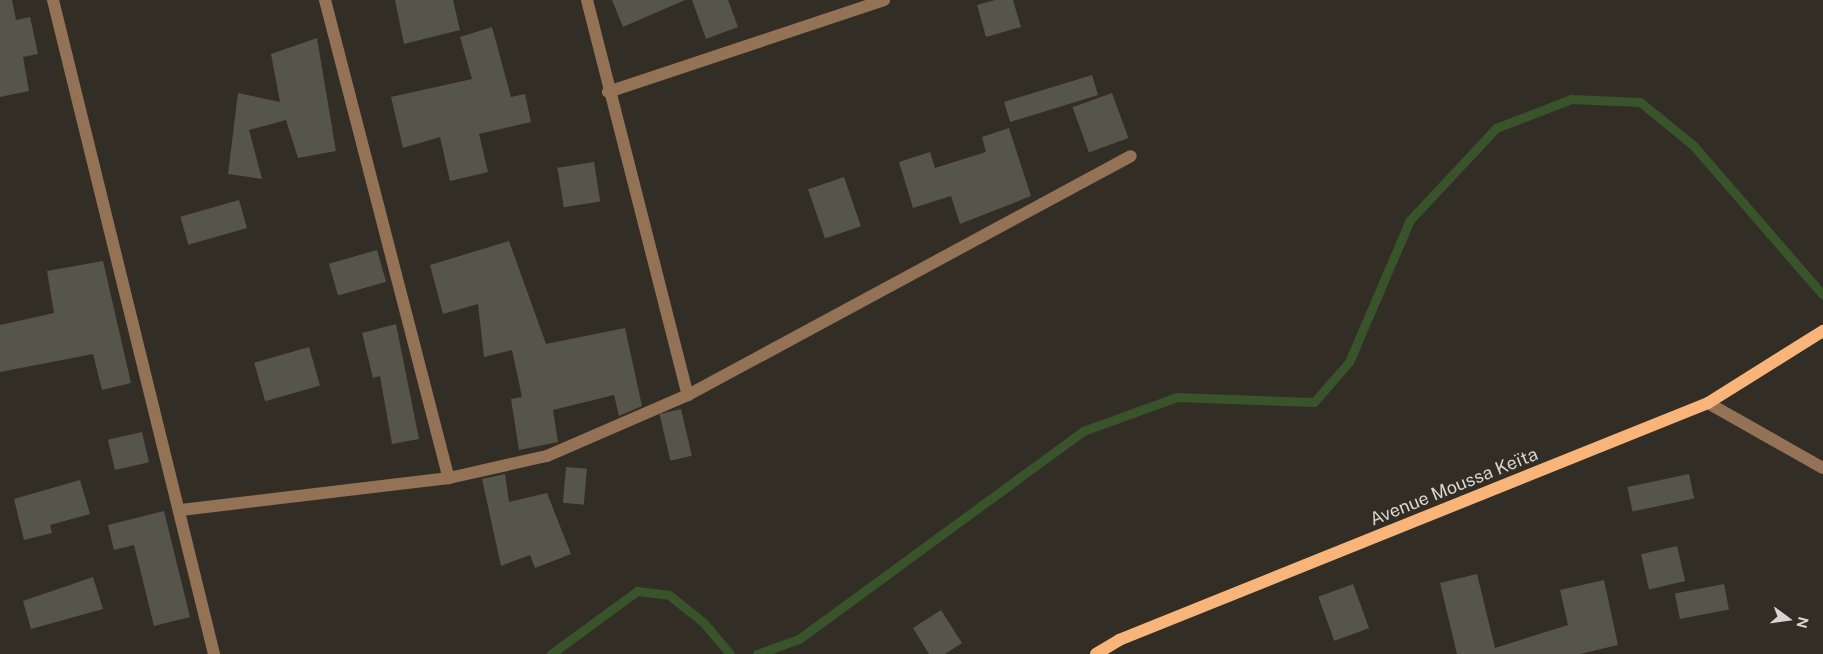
<!DOCTYPE html>
<html>
<head>
<meta charset="utf-8">
<style>
  body { margin:0 }
  #map { position:relative; width:1823px; height:654px; overflow:hidden; background:#332e25; font-family:"Public Sans",sans-serif }
  div>[style] { position:absolute }
  .stream>* { height:9px; margin:-4.5px; padding:0 4.5px; transform-origin:4.5px; border-radius:4.5px; background:#39532b }
  .building>* { inset:0; background:#55554a; transform-origin:0 0 }
  .minor>* { height:12px; margin:-6px; padding:0 6px; transform-origin:6px; border-radius:6px; background:#937256 }
  .major>* { height:12px; margin:-6px; padding:0 6px; transform-origin:6px; border-radius:6px; background:#f9b479 }
  span { translate:-50% -50%; white-space:nowrap; text-align:center; line-height:1.15; -webkit-text-stroke:4px #332e25; paint-order:stroke }
  .street-label { font-size:18px; color:#d9d6d0 }
  .north { position:absolute; left:1763px; top:594px; width:50px; height:50px; -webkit-text-stroke:4px #332e25; paint-order:stroke; rotate:104deg; font-size:14px; font-weight:700; line-height:20px; text-align:center; color:#d9d6d0 }
  .north::after { content:''; display:block; margin:auto; width:18px; height:22px; background:#d9d6d0; clip-path:polygon(50% 0,100% 100%,50% 72%,0 100%) }
</style>
</head>
<body>
<div id="map">
  <div class="stream">
    <div style="left:551px;top:654px;width:107px;rotate:-36.2deg"></div>
    <div style="left:637px;top:591px;width:32px;rotate:7deg"></div>
    <div style="left:669px;top:595px;width:43px;rotate:38.5deg"></div>
    <div style="left:703px;top:622px;width:42px;rotate:49.8deg"></div>
    <div style="left:757px;top:654px;width:45px;rotate:-19.7deg"></div>
    <div style="left:799px;top:639px;width:352px;rotate:-36.2deg"></div>
    <div style="left:1083px;top:431px;width:100px;rotate:-19.9deg"></div>
    <div style="left:1177px;top:397px;width:137px;rotate:2.1deg"></div>
    <div style="left:1314px;top:402px;width:53px;rotate:-48.8deg"></div>
    <div style="left:1349px;top:362px;width:155px;rotate:-66.8deg"></div>
    <div style="left:1410px;top:220px;width:126px;rotate:-46.9deg"></div>
    <div style="left:1496px;top:128px;width:80px;rotate:-21.1deg"></div>
    <div style="left:1571px;top:99px;width:69px;rotate:2.5deg"></div>
    <div style="left:1640px;top:102px;width:68px;rotate:39.1deg"></div>
    <div style="left:1693px;top:145px;width:198px;rotate:49.1deg"></div>
  </div>
  <div class="building">
    <div style="clip-path:polygon(0 0,12px 0,16px 20px,30px 17px,38px 54px,23px 57px,29px 91px,0 97px)"></div>
    <div style="clip-path:polygon(395px 0,453px 0,460px 30px,404px 44px)"></div>
    <div style="clip-path:polygon(612px 0,685px 0,623px 27px)"></div>
    <div style="clip-path:polygon(692px 0,728px 0,738px 27px,706px 39px)"></div>
    <div style="clip-path:polygon(995px 0,1013px 0,1021px 27px,986px 37px,977px 5px)"></div>
    <div style="clip-path:polygon(492px 27px,511px 97px,525px 94px,531px 122px,479px 134px,488px 172px,450px 181px,440px 137px,403px 148px,391px 97px,472px 79px,460px 37px)"></div>
    <div style="clip-path:polygon(317px 38px,336px 151px,298px 158px,286px 120px,249px 130px,262px 179px,228px 174px,238px 93px,280px 102px,271px 54px)"></div>
    <div style="left:1092px;top:75px;width:21px;height:92px;rotate:73deg"></div>
    <div style="left:1112px;top:93px;width:48px;height:42px;rotate:70deg"></div>
    <div style="clip-path:polygon(1009px 128px,1031px 196px,960px 224px,951px 196px,913px 208px,899px 162px,930px 152px,935px 168px,986px 152px,982px 137px)"></div>
    <div style="left:594px;top:162px;width:40px;height:37px;rotate:81deg"></div>
    <div style="left:844px;top:177px;width:52px;height:38px;rotate:71deg"></div>
    <div style="left:239px;top:200px;width:29px;height:61px;rotate:74deg"></div>
    <div style="clip-path:polygon(509px 241px,546px 344px,625px 328px,642px 406px,619px 416px,614px 395px,553px 410px,558px 442px,519px 450px,511px 399px,522px 397px,512px 350px,484px 357px,478px 304px,443px 314px,430px 265px)"></div>
    <div style="left:377px;top:250px;width:33px;height:50px;rotate:74deg"></div>
    <div style="clip-path:polygon(103px 261px,131px 383px,102px 390px,93px 354px,0 372px,0 325px,54px 313px,47px 271px)"></div>
    <div style="clip-path:polygon(396px 324px,419px 439px,392px 444px,380px 376px,373px 378px,362px 333px)"></div>
    <div style="left:309px;top:347px;width:40px;height:57px;rotate:74deg"></div>
    <div style="left:681px;top:409px;width:48px;height:22px;rotate:77deg"></div>
    <div style="left:142px;top:432px;width:31px;height:35px;rotate:77deg"></div>
    <div style="left:566px;top:467px;width:21px;height:36px;rotate:5deg"></div>
    <div style="clip-path:polygon(505px 474px,509px 502px,547px 493px,571px 554px,535px 568px,530px 555px,501px 566px,482px 479px)"></div>
    <div style="left:1689px;top:474px;width:25px;height:63px;rotate:78deg"></div>
    <div style="clip-path:polygon(80px 480px,90px 514px,50px 525px,52px 533px,24px 540px,14px 499px)"></div>
    <div style="clip-path:polygon(164px 511px,190px 617px,154px 626px,134px 545px,114px 550px,108px 525px)"></div>
    <div style="left:1677px;top:546px;width:36px;height:37px;rotate:77deg"></div>
    <div style="clip-path:polygon(1477px 574px,1495px 648px,1568px 625px,1560px 590px,1604px 580px,1618px 645px,1580px 654px,1457px 654px,1440px 583px)"></div>
    <div style="clip-path:polygon(93px 577px,103px 609px,31px 629px,23px 601px)"></div>
    <div style="left:1353px;top:584px;width:47px;height:37px;rotate:70deg"></div>
    <div style="left:1724px;top:584px;width:26px;height:50px;rotate:79deg"></div>
    <div style="clip-path:polygon(941px 610px,962px 643px,945px 654px,929px 654px,913px 628px)"></div>
  </div>
  <div class="minor">
    <div style="left:53px;top:0;width:674px;rotate:76.17deg"></div>
    <div style="left:325px;top:0;width:494px;rotate:75.5deg"></div>
    <div style="left:587px;top:0;width:408px;rotate:75.7deg"></div>
    <div style="left:608px;top:92px;width:291px;rotate:-18.4deg"></div>
    <div style="left:1708px;top:403px;width:132px;rotate:29.5deg"></div>
    <div style="left:181px;top:510px;width:270px;rotate:-6.8deg"></div>
    <div style="left:449px;top:478px;width:100px;rotate:-12.7deg"></div>
    <div style="left:547px;top:456px;width:154px;rotate:-23.4deg"></div>
    <div style="left:688px;top:395px;width:503px;rotate:-28.35deg"></div>
  </div>
  <div class="major">
    <div style="left:1096px;top:654px;width:27px;rotate:-31deg"></div>
    <div style="left:1119px;top:640px;width:635px;rotate:-21.92deg"></div>
    <div style="left:1708px;top:403px;width:136px;rotate:-32.1deg"></div>
  </div>
  <div class="street-label">
    <span style="left:1454px;top:487px;rotate:-22deg">Avenue Moussa Keïta</span>
  </div>
  <div class="north">N</div>
</div>
</body>
</html>
